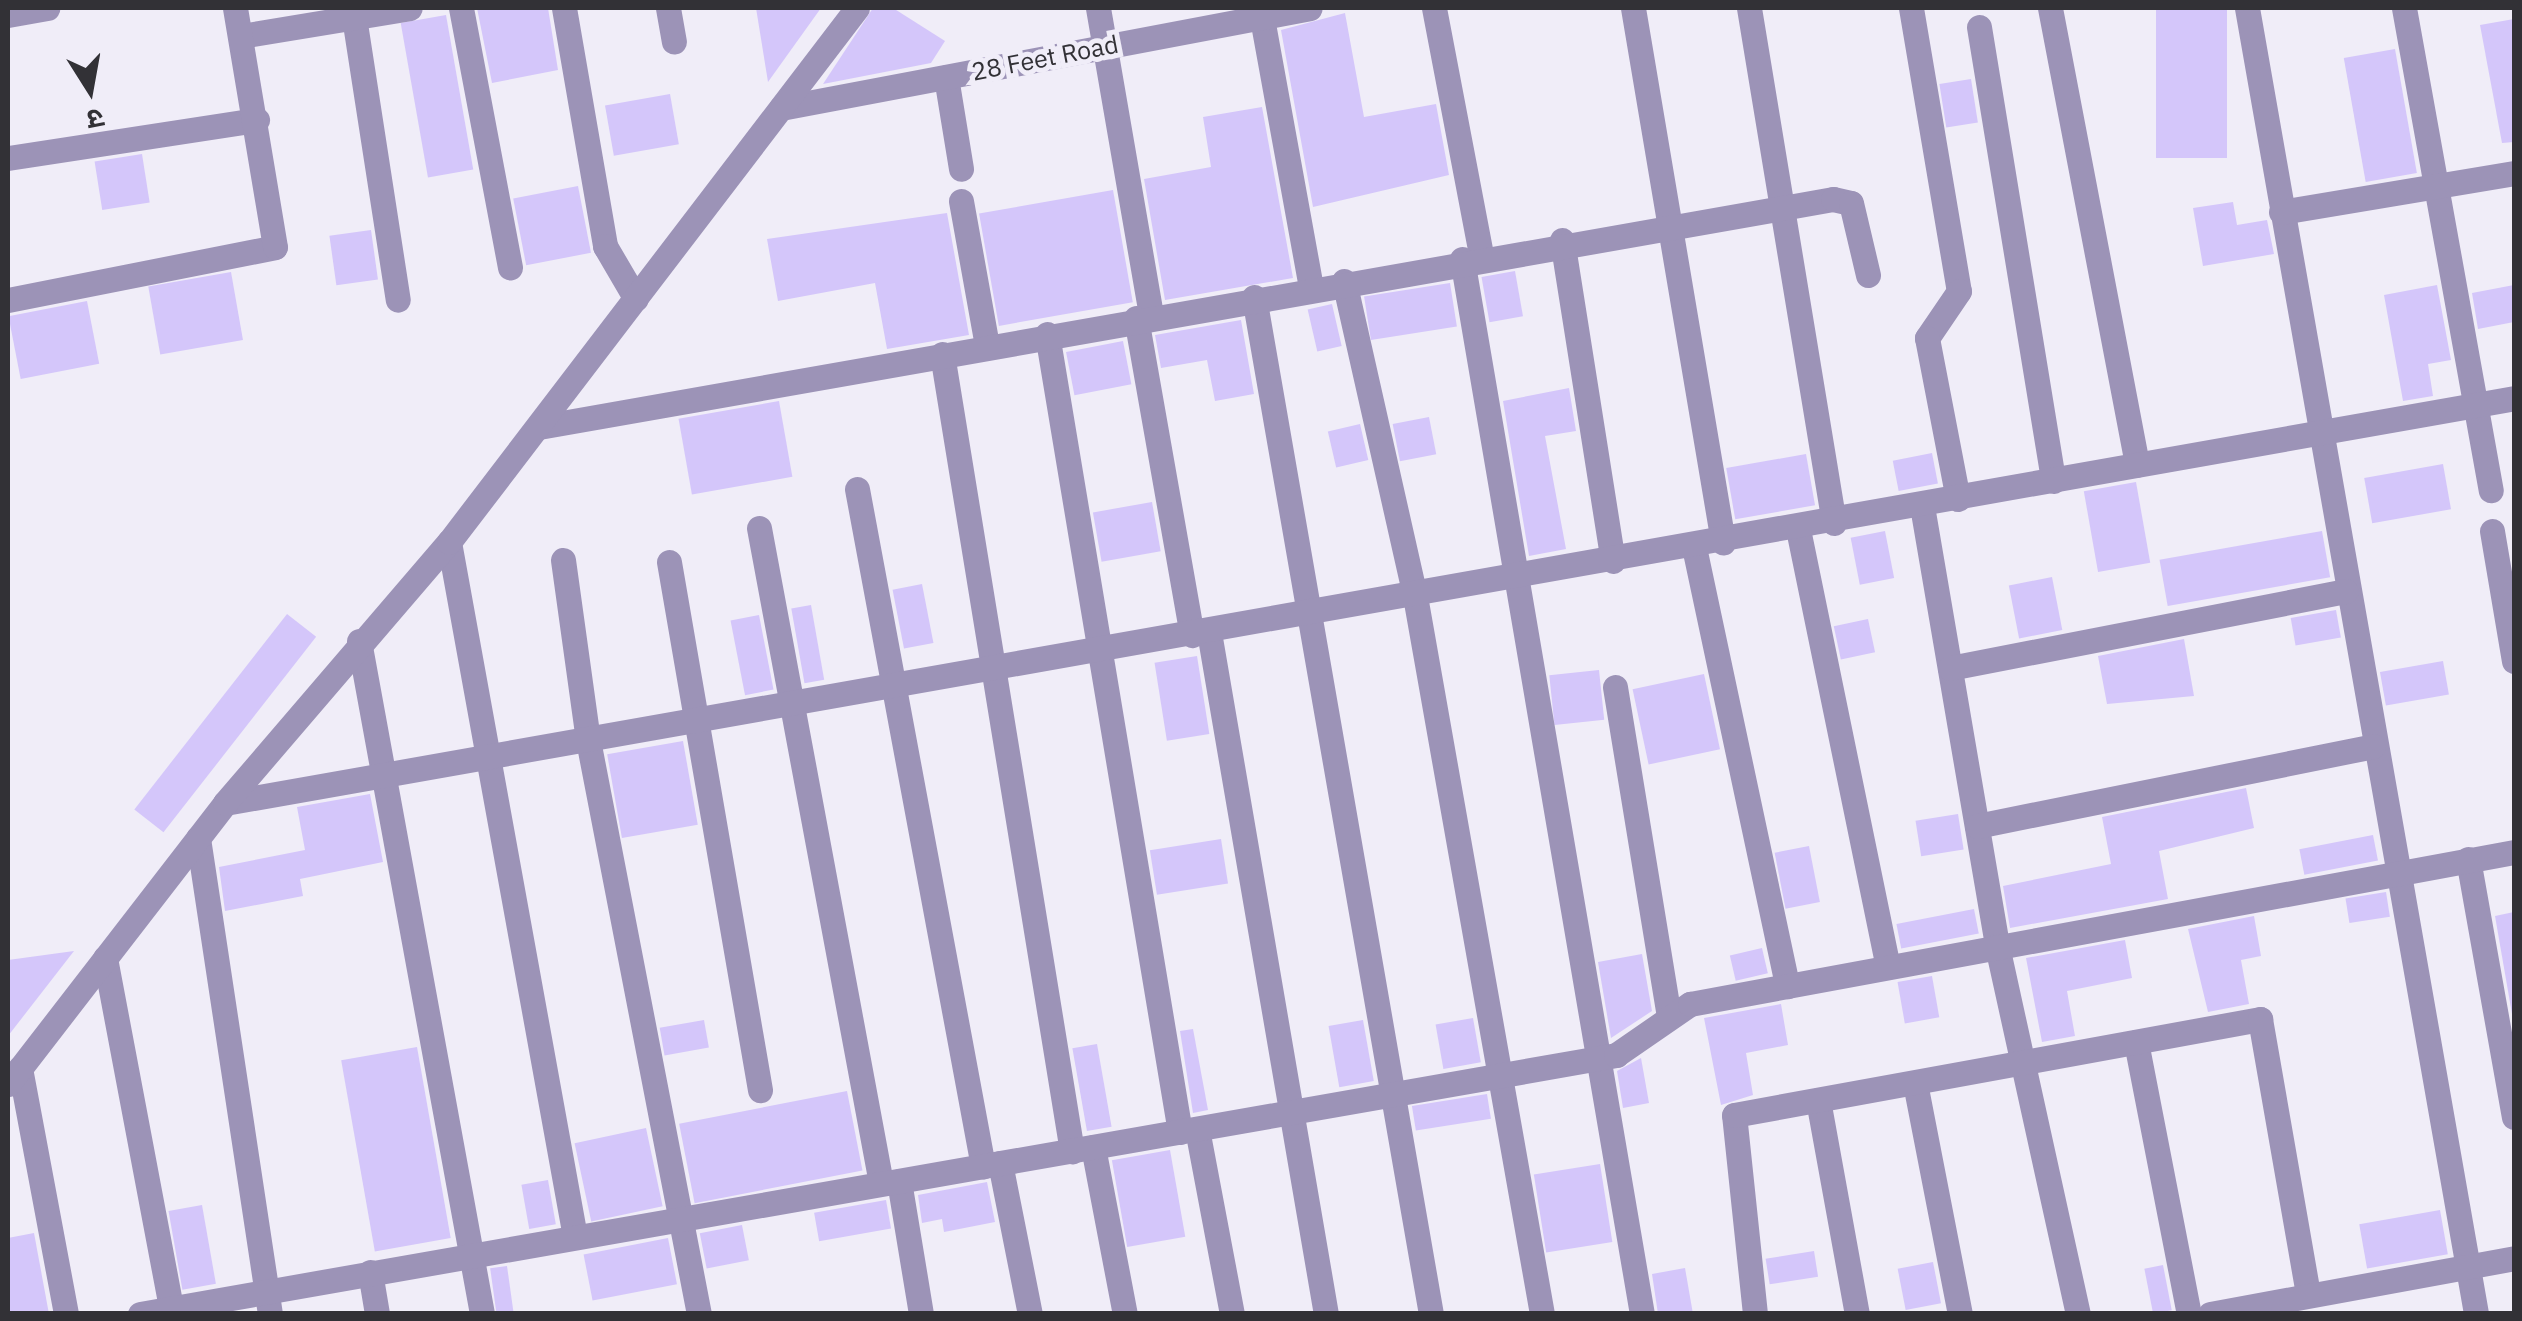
<!DOCTYPE html>
<html>
<head>
<meta charset="utf-8">
<style>
  body { margin:0 }
  #map { position:relative; width:2522px; height:1321px; overflow:hidden; background:#f0edf8; font-family:"IBM Plex Sans","Noto Sans Devanagari",sans-serif }
  div>[style] { position:absolute }
  .building>* { inset:0; background:#d4c6fa; transform-origin:0 0 }
  .street>* { height:25px; margin:-12.5px; padding:0 12.5px; transform-origin:12.5px; border-radius:12.5px; background:#9c93b7 }
  span { translate:-50% -50%; white-space:nowrap; text-align:center; line-height:1.15; -webkit-text-stroke:10px #f0edf8; paint-order:stroke }
  .street-label { font-size:25px; color:#323136 }
  .frame { position:absolute; inset:0; border:10px solid #323136; pointer-events:none }
  .north { position:absolute; left:40px; top:40px; width:100px; height:100px; -webkit-text-stroke:8px #f0edf8; paint-order:stroke; rotate:169deg; font-size:28px; font-weight:700; line-height:40px; text-align:center; color:#323136 }
  .north::after { content:''; display:block; margin:auto; width:35px; height:45px; background:#323136; clip-path:polygon(50% 0,100% 100%,50% 72%,0 100%) }
</style>
</head>
<body>
<div id="map">
  <div class="building">
    <div style="clip-path:polygon(477px 8px,548px 8px,558px 70px,492px 83px)"></div>
    <div style="clip-path:polygon(756px 8px,821px 8px,768px 82px)"></div>
    <div style="clip-path:polygon(873px 8px,893px 8px,945px 41px,931px 63px,823px 84px)"></div>
    <div style="left:2156px;top:8px;width:71px;height:150px"></div>
    <div style="clip-path:polygon(1345px 13px,1364px 117px,1436px 104px,1449px 175px,1313px 207px,1281px 30px)"></div>
    <div style="left:446px;top:15px;width:157px;height:46px;rotate:80deg"></div>
    <div style="clip-path:polygon(2514px 19px,2514px 142px,2502px 143px,2480px 25px)"></div>
    <div style="left:2395px;top:49px;width:126px;height:52px;rotate:80deg"></div>
    <div style="left:1971px;top:79px;width:44px;height:32px;rotate:81deg"></div>
    <div style="left:670px;top:94px;width:51px;height:66px;rotate:80deg"></div>
    <div style="clip-path:polygon(1262px 107px,1293px 278px,1165px 300px,1144px 179px,1211px 167px,1203px 117px)"></div>
    <div style="left:142px;top:154px;width:49px;height:48px;rotate:81deg"></div>
    <div style="left:578px;top:186px;width:68px;height:66px;rotate:79deg"></div>
    <div style="left:1113px;top:190px;width:114px;height:136px;rotate:80deg"></div>
    <div style="clip-path:polygon(2233px 202px,2237px 225px,2267px 220px,2274px 254px,2203px 266px,2193px 208px)"></div>
    <div style="clip-path:polygon(947px 213px,969px 335px,887px 349px,875px 283px,778px 301px,767px 239px)"></div>
    <div style="left:371px;top:230px;width:50px;height:42px;rotate:82deg"></div>
    <div style="left:1515px;top:271px;width:46px;height:34px;rotate:80deg"></div>
    <div style="left:231px;top:272px;width:69px;height:84px;rotate:80deg"></div>
    <div style="left:1450px;top:283px;width:44px;height:87px;rotate:81deg"></div>
    <div style="clip-path:polygon(2437px 285px,2451px 360px,2428px 364px,2433px 396px,2403px 401px,2384px 295px)"></div>
    <div style="clip-path:polygon(2514px 285px,2514px 322px,2478px 329px,2472px 293px)"></div>
    <div style="left:87px;top:301px;width:64px;height:80px;rotate:79deg"></div>
    <div style="left:1332px;top:304px;width:43px;height:25px;rotate:77deg"></div>
    <div style="clip-path:polygon(1241px 320px,1254px 394px,1215px 401px,1207px 360px,1161px 368px,1155px 335px)"></div>
    <div style="left:1123px;top:341px;width:44px;height:58px;rotate:79deg"></div>
    <div style="clip-path:polygon(1569px 388px,1576px 431px,1545px 436px,1566px 549px,1529px 556px,1503px 401px)"></div>
    <div style="left:779px;top:401px;width:77px;height:102px;rotate:80deg"></div>
    <div style="left:1429px;top:417px;width:38px;height:37px;rotate:79deg"></div>
    <div style="left:1360px;top:424px;width:37px;height:33px;rotate:77deg"></div>
    <div style="left:1932px;top:453px;width:31px;height:40px;rotate:79deg"></div>
    <div style="left:1806px;top:454px;width:52px;height:81px;rotate:80deg"></div>
    <div style="left:2443px;top:464px;width:46px;height:80px;rotate:80deg"></div>
    <div style="left:2136px;top:482px;width:82px;height:53px;rotate:80deg"></div>
    <div style="left:1152px;top:502px;width:50px;height:60px;rotate:80deg"></div>
    <div style="left:1885px;top:531px;width:48px;height:35px;rotate:79deg"></div>
    <div style="left:2322px;top:531px;width:47px;height:165px;rotate:80deg"></div>
    <div style="left:2052px;top:577px;width:54px;height:44px;rotate:79deg"></div>
    <div style="left:922px;top:584px;width:60px;height:30px;rotate:79deg"></div>
    <div style="left:811px;top:605px;width:76px;height:20px;rotate:80deg"></div>
    <div style="left:2336px;top:610px;width:28px;height:46px;rotate:80deg"></div>
    <div style="left:287px;top:614px;width:37px;height:248px;rotate:38deg"></div>
    <div style="left:759px;top:615px;width:76px;height:29px;rotate:79deg"></div>
    <div style="left:1868px;top:619px;width:34px;height:35px;rotate:78deg"></div>
    <div style="clip-path:polygon(2184px 639px,2194px 696px,2107px 704px,2098px 656px)"></div>
    <div style="left:1197px;top:656px;width:79px;height:43px;rotate:81deg"></div>
    <div style="left:2443px;top:661px;width:34px;height:64px;rotate:80deg"></div>
    <div style="left:1599px;top:670px;width:50px;height:50px;rotate:84deg"></div>
    <div style="left:1704px;top:674px;width:77px;height:73px;rotate:78deg"></div>
    <div style="left:683px;top:741px;width:85px;height:77px;rotate:80deg"></div>
    <div style="clip-path:polygon(2246px 788px,2254px 828px,2159px 851px,2168px 899px,2010px 928px,2003px 886px,2111px 864px,2102px 817px)"></div>
    <div style="clip-path:polygon(370px 794px,383px 862px,300px 879px,303px 896px,225px 911px,219px 867px,305px 850px,297px 807px)"></div>
    <div style="left:1958px;top:814px;width:36px;height:43px;rotate:81deg"></div>
    <div style="left:2373px;top:835px;width:26px;height:75px;rotate:79deg"></div>
    <div style="left:1221px;top:839px;width:45px;height:72px;rotate:81deg"></div>
    <div style="left:1809px;top:846px;width:57px;height:35px;rotate:79deg"></div>
    <div style="left:2386px;top:892px;width:25px;height:41px;rotate:81deg"></div>
    <div style="left:1974px;top:909px;width:25px;height:79px;rotate:79deg"></div>
    <div style="clip-path:polygon(2514px 912px,2514px 1014px,2512px 1014px,2495px 916px)"></div>
    <div style="clip-path:polygon(2254px 916px,2261px 956px,2241px 960px,2249px 1004px,2208px 1012px,2188px 929px)"></div>
    <div style="clip-path:polygon(2125px 940px,2132px 978px,2067px 991px,2075px 1036px,2042px 1042px,2026px 958px)"></div>
    <div style="left:1762px;top:948px;width:26px;height:33px;rotate:77deg"></div>
    <div style="clip-path:polygon(74px 951px,8px 1036px,8px 960px)"></div>
    <div style="clip-path:polygon(1642px 954px,1652px 1011px,1611px 1038px,1598px 962px)"></div>
    <div style="left:1932px;top:976px;width:42px;height:35px;rotate:80deg"></div>
    <div style="clip-path:polygon(1781px 1004px,1788px 1045px,1746px 1053px,1753px 1095px,1721px 1105px,1704px 1018px)"></div>
    <div style="left:1473px;top:1018px;width:45px;height:38px;rotate:80deg"></div>
    <div style="left:704px;top:1020px;width:28px;height:45px;rotate:80deg"></div>
    <div style="left:1363px;top:1020px;width:62px;height:35px;rotate:80deg"></div>
    <div style="clip-path:polygon(1193px 1029px,1208px 1110px,1193px 1113px,1180px 1031px)"></div>
    <div style="left:1097px;top:1044px;width:84px;height:25px;rotate:80deg"></div>
    <div style="left:417px;top:1047px;width:194px;height:77px;rotate:80deg"></div>
    <div style="clip-path:polygon(1641px 1058px,1649px 1103px,1623px 1108px,1617px 1071px)"></div>
    <div style="left:847px;top:1091px;width:81px;height:171px;rotate:79deg"></div>
    <div style="left:1487px;top:1094px;width:25px;height:76px;rotate:81deg"></div>
    <div style="left:646px;top:1128px;width:80px;height:73px;rotate:78deg"></div>
    <div style="left:1170px;top:1150px;width:88px;height:59px;rotate:80deg"></div>
    <div style="left:1600px;top:1164px;width:79px;height:67px;rotate:81deg"></div>
    <div style="left:548px;top:1180px;width:45px;height:27px;rotate:80deg"></div>
    <div style="clip-path:polygon(987px 1182px,995px 1222px,944px 1232px,942px 1219px,922px 1223px,918px 1195px)"></div>
    <div style="left:886px;top:1200px;width:29px;height:73px;rotate:80deg"></div>
    <div style="left:202px;top:1205px;width:80px;height:34px;rotate:80deg"></div>
    <div style="left:2440px;top:1210px;width:45px;height:82px;rotate:80deg"></div>
    <div style="left:742px;top:1225px;width:36px;height:43px;rotate:79deg"></div>
    <div style="clip-path:polygon(34px 1233px,49px 1314px,8px 1314px,8px 1238px)"></div>
    <div style="left:668px;top:1238px;width:47px;height:86px;rotate:79deg"></div>
    <div style="left:1814px;top:1251px;width:26px;height:49px;rotate:81deg"></div>
    <div style="left:1933px;top:1262px;width:42px;height:36px;rotate:79deg"></div>
    <div style="left:2163px;top:1265px;width:46px;height:19px;rotate:79deg"></div>
    <div style="left:507px;top:1266px;width:49px;height:17px;rotate:82deg"></div>
    <div style="clip-path:polygon(1685px 1268px,1693px 1314px,1658px 1314px,1652px 1274px)"></div>
  </div>
  <div class="street">
    <div style="left:461px;top:8px;width:264px;rotate:79.3deg"></div>
    <div style="left:564px;top:8px;width:242px;rotate:80.2deg"></div>
    <div style="left:605px;top:246px;width:61px;rotate:59.7deg"></div>
    <div style="left:668px;top:8px;width:34px;rotate:80deg"></div>
    <div style="left:1098px;top:8px;width:313px;rotate:80.2deg"></div>
    <div style="left:1434px;top:8px;width:251px;rotate:79.2deg"></div>
    <div style="left:1633px;top:8px;width:542px;rotate:80.43deg"></div>
    <div style="left:1749px;top:8px;width:522px;rotate:80.63deg"></div>
    <div style="left:1911px;top:8px;width:287px;rotate:80.4deg"></div>
    <div style="left:1959px;top:291px;width:57px;rotate:124.2deg"></div>
    <div style="left:1927px;top:338px;width:164px;rotate:79.1deg"></div>
    <div style="left:2050px;top:8px;width:465px;rotate:79.2deg"></div>
    <div style="left:2247px;top:8px;width:1326px;rotate:80.05deg"></div>
    <div style="left:2404px;top:8px;width:490px;rotate:79.8deg"></div>
    <div style="left:8px;top:15px;width:40px;rotate:-10deg"></div>
    <div style="left:354px;top:17px;width:286px;rotate:81.2deg"></div>
    <div style="left:1262px;top:18px;width:273px;rotate:79.7deg"></div>
    <div style="left:1979px;top:27px;width:460px;rotate:80.7deg"></div>
    <div style="left:241px;top:36px;width:171px;rotate:-9.4deg"></div>
    <div style="left:946px;top:77px;width:93px;rotate:80.7deg"></div>
    <div style="left:781px;top:108px;width:538px;rotate:-10.7deg"></div>
    <div style="left:8px;top:158px;width:252px;rotate:-8.7deg"></div>
    <div style="left:961px;top:201px;width:146px;rotate:79.8deg"></div>
    <div style="left:2281px;top:212px;width:236px;rotate:-9.5deg"></div>
    <div style="left:1562px;top:240px;width:325px;rotate:81deg"></div>
    <div style="left:1462px;top:259px;width:1070px;rotate:80.32deg"></div>
    <div style="left:1344px;top:281px;width:323px;rotate:77.3deg"></div>
    <div style="left:1415px;top:596px;width:729px;rotate:79.97deg"></div>
    <div style="left:1254px;top:297px;width:1032px;rotate:80.13deg"></div>
    <div style="left:8px;top:300px;width:272px;rotate:-11.2deg"></div>
    <div style="left:275px;top:247px;width:242px;rotate:-99.5deg"></div>
    <div style="left:1136px;top:318px;width:322px;rotate:80deg"></div>
    <div style="left:1047px;top:334px;width:809px;rotate:80.54deg"></div>
    <div style="left:942px;top:354px;width:808px;rotate:80.74deg"></div>
    <div style="left:539px;top:427px;width:1314px;rotate:-9.99deg"></div>
    <div style="left:1833px;top:199px;width:18px;rotate:13deg"></div>
    <div style="left:1851px;top:203px;width:74px;rotate:76.7deg"></div>
    <div style="left:857px;top:489px;width:689px;rotate:79.46deg"></div>
    <div style="left:1922px;top:506px;width:446px;rotate:80.3deg"></div>
    <div style="left:1997px;top:946px;width:377px;rotate:77.6deg"></div>
    <div style="left:759px;top:528px;width:666px;rotate:79.45deg"></div>
    <div style="left:1798px;top:529px;width:447px;rotate:78.4deg"></div>
    <div style="left:2492px;top:531px;width:132px;rotate:80.4deg"></div>
    <div style="left:449px;top:542px;width:706px;rotate:79.72deg"></div>
    <div style="left:1694px;top:547px;width:449px;rotate:78deg"></div>
    <div style="left:563px;top:560px;width:182px;rotate:82.1deg"></div>
    <div style="left:588px;top:740px;width:585px;rotate:79.06deg"></div>
    <div style="left:669px;top:562px;width:536px;rotate:80.22deg"></div>
    <div style="left:1209px;top:632px;width:692px;rotate:80.27deg"></div>
    <div style="left:359px;top:641px;width:684px;rotate:79.64deg"></div>
    <div style="left:1950px;top:668px;width:403px;rotate:-11deg"></div>
    <div style="left:1615px;top:687px;width:333px;rotate:80.7deg"></div>
    <div style="left:225px;top:803px;width:2325px;rotate:-10.03deg"></div>
    <div style="left:1977px;top:826px;width:404px;rotate:-11.4deg"></div>
    <div style="left:198px;top:838px;width:481px;rotate:81.4deg"></div>
    <div style="left:2468px;top:859px;width:262px;rotate:79.9deg"></div>
    <div style="left:105px;top:958px;width:362px;rotate:79.3deg"></div>
    <div style="left:2136px;top:1042px;width:277px;rotate:79deg"></div>
    <div style="left:20px;top:1068px;width:250px;rotate:79.4deg"></div>
    <div style="left:1915px;top:1083px;width:235px;rotate:79deg"></div>
    <div style="left:8px;top:1084px;width:355px;rotate:-52.3deg"></div>
    <div style="left:225px;top:803px;width:344px;rotate:-49.4deg"></div>
    <div style="left:449px;top:542px;width:672px;rotate:-52.62deg"></div>
    <div style="left:1818px;top:1100px;width:218px;rotate:79.7deg"></div>
    <div style="left:1197px;top:1129px;width:188px;rotate:79.3deg"></div>
    <div style="left:1093px;top:1147px;width:170px;rotate:79.2deg"></div>
    <div style="left:1000px;top:1163px;width:154px;rotate:78.8deg"></div>
    <div style="left:899px;top:1181px;width:135px;rotate:80.6deg"></div>
    <div style="left:370px;top:1272px;width:43px;rotate:80.5deg"></div>
    <div style="left:140px;top:1314px;width:1499px;rotate:-9.95deg"></div>
    <div style="left:1616px;top:1055px;width:90px;rotate:-34.6deg"></div>
    <div style="left:1690px;top:1004px;width:838px;rotate:-10.45deg"></div>
    <div style="left:1755px;top:1314px;width:200px;rotate:-96deg"></div>
    <div style="left:1734px;top:1115px;width:535px;rotate:-10.34deg"></div>
    <div style="left:2260px;top:1019px;width:280px;rotate:80.1deg"></div>
    <div style="left:2210px;top:1314px;width:309px;rotate:-10.4deg"></div>
  </div>
  <div class="street-label">
    <span style="left:1045px;top:58px;rotate:-11deg">28 Feet Road</span>
  </div>
  <div class="frame"></div>
  <div class="north">उ</div>
</div>
</body>
</html>
